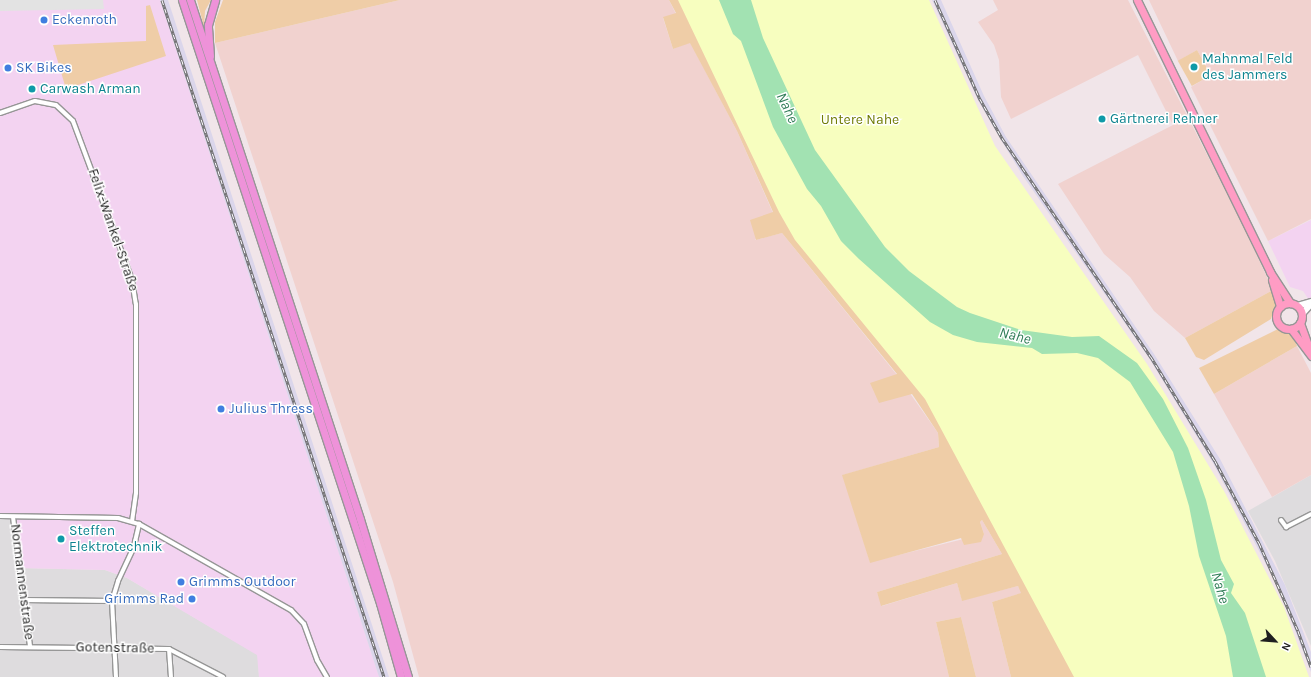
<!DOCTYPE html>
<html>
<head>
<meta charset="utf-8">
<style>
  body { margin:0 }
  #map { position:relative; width:1311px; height:677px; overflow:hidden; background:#f1e5e9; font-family:Karla,sans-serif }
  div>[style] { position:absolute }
  .residential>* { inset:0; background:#dedcde }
  .commercial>* { inset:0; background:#f3d3f1 }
  .industrial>* { inset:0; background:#dbd6eb }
  .farmland>* { inset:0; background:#f1d2cf }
  .grass>* { inset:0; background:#efcda7; transform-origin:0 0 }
  .park>* { inset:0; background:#f7febf }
  .parking>* { inset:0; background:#e3e3e3 }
  .water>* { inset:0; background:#a2e2b2 }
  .roads { filter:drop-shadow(1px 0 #969696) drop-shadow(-1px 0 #969696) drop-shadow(0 1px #969696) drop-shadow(0 -1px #969696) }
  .minor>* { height:4px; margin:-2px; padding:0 2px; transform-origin:2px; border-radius:2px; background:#fff }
  .tertiary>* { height:5.5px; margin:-2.75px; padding:0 2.75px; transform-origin:2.75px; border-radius:2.75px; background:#fff }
  .primary>* { height:7px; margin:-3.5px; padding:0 3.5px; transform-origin:3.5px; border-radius:3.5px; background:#ff9cc4 }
  .primary>.ring { margin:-3.5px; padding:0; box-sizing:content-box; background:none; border:7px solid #ff9cc4; border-radius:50% }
  .trunk>* { height:7px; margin:-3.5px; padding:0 3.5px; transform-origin:3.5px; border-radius:3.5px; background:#ee92d9 }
  .rail>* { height:3px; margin-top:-1.5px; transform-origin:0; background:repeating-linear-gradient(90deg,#fff 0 4.5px,#6d6d6d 0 9px); box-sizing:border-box; border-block:1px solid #6d6d6d }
  .dots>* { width:11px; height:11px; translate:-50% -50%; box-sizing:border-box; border:2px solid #fff; border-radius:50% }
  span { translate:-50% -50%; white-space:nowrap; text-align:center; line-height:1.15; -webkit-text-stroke:3px #fff; paint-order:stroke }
  .shop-label { font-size:14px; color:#366cbe }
  .left { translate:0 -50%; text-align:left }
  .right { translate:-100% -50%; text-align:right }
  .culture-label { font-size:14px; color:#0d838f }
  .park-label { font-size:14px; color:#707c04 }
  .street-label { font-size:14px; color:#1f1f1f }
  .water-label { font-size:15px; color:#327e59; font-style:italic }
  .north { position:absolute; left:1255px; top:621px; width:40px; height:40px; -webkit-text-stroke:3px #fff; paint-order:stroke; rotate:116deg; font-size:11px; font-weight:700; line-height:16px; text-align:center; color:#1f1f1f }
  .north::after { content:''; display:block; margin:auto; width:14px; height:18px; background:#1f1f1f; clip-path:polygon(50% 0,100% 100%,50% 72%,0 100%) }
</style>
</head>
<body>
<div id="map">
  <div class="residential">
    <div style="clip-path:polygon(1311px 475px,1311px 646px,1275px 561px,1248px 511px)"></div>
    <div style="clip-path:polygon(0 516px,13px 517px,19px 568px,105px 570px,127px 578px,258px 655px,259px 677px,0 677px)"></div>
  </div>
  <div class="commercial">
    <div style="clip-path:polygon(0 0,160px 0,379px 677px,259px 677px,257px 655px,127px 578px,105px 570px,19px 568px,13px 517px,0 516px)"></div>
    <div style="clip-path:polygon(1311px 220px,1311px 303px,1303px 291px,1290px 287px,1268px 241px)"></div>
  </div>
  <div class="industrial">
    <div style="clip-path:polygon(160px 0,168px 0,389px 677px,379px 677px)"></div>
    <div style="clip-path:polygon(932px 0,941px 0,984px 96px,1006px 137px,1154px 354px,1220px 459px,1285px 585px,1311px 652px,1311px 672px,1279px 589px,1213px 463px,1149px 358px,1023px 176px,1001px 140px,978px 100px)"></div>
  </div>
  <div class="farmland">
    <div style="clip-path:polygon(400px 0,669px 0,676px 14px,663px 18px,673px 49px,690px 42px,737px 131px,773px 213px,755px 240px,782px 233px,897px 375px,938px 433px,939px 447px,843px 475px,870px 562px,984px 534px,980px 522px,982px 520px,1002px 554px,877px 592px,882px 606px,957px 583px,962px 600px,1018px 586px,1022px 593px,992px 602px,1011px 677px,976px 677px,961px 617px,936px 622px,949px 677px,419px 677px,393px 582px,215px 43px)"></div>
    <div style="clip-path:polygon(993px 0,1128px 0,1239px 217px,1273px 290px,1185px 338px,1154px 311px,1130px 277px,1104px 254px,1058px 184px,1173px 125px,1138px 55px,1011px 119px,1001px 97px,999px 60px,994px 45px,978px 22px,998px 10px)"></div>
    <div style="clip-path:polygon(1149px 0,1311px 0,1311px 219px,1268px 241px,1191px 87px,1211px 75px,1197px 50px,1178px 61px)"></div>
    <div style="clip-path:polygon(1297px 346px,1311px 373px,1311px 475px,1272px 497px,1214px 394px)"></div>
  </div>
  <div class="grass">
    <div style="clip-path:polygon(197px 0,211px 0,205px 11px,204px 27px)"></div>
    <div style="clip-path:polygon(223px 0,400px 0,215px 43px,215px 22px)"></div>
    <div style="clip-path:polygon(669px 0,719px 0,1233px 677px,1011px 677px,992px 602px,1021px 593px,1018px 586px,962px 601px,957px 583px,881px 606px,877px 592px,1002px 554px,982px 520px,980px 522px,984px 534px,981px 542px,964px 545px,961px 538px,870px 563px,842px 475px,939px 447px,938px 433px,912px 394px,879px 403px,870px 383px,897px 374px,782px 233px,756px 240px,750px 220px,773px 212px,737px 131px,690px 43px,673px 49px,663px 17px,676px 13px)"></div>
    <div style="clip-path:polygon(150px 5px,166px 56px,66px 89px,53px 45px,146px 41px,146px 6px)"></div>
    <div style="left:1197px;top:50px;width:29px;height:22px;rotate:61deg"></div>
    <div style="clip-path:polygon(1273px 290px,1276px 303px,1271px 319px,1204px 360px,1196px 357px,1185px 338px)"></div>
    <div style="clip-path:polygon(1278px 329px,1291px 333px,1297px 346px,1214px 394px,1199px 368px)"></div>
    <div style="clip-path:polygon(961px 617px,976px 677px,949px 677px,936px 622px)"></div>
  </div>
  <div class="park">
    <div style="clip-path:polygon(678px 0,929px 0,995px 146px,1147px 364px,1224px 491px,1284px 607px,1309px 677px,1074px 677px,925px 399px,795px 240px,779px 212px)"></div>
  </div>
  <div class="parking">
    <div style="clip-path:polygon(0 0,103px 0,104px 9px,0 11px)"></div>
  </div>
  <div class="water">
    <div style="clip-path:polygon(719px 0,751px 0,763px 38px,815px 150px,885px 247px,909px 271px,957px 307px,970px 313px,1021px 330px,1072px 337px,1099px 336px,1137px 363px,1163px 399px,1188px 448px,1206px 500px,1221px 560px,1234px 584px,1231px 593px,1245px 613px,1266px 677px,1233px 677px,1226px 636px,1199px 556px,1189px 506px,1173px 452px,1130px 382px,1098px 358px,1077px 353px,1042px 354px,1032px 348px,977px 342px,953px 335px,930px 322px,859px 259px,841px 241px,821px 206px,807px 189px,773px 127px,741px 41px,733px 34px)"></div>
  </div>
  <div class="roads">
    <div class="minor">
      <div style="left:0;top:113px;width:37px;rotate:-19deg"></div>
      <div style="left:35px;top:101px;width:21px;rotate:11deg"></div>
      <div style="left:56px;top:105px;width:23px;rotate:43deg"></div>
      <div style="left:73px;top:121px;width:170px;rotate:69.6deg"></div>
      <div style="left:132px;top:280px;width:24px;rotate:81deg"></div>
      <div style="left:136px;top:304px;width:189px;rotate:90deg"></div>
      <div style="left:136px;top:493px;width:28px;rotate:98deg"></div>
      <div style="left:0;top:516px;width:118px;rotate:1deg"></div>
      <div style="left:118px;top:518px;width:22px;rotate:16deg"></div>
      <div style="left:139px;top:524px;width:175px;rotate:29.5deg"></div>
      <div style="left:291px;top:610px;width:19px;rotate:47deg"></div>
      <div style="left:304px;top:624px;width:38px;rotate:70deg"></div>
      <div style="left:317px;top:660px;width:20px;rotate:60deg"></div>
      <div style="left:13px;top:517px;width:131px;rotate:82.5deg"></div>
      <div style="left:1281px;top:520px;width:9px;rotate:54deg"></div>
      <div style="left:1286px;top:527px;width:28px;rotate:-27deg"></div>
      <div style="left:23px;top:600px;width:89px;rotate:0.6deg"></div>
      <div style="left:0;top:647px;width:169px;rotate:0.7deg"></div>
      <div style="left:169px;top:649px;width:61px;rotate:27.4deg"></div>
      <div style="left:169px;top:649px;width:28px;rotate:86deg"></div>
      <div style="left:116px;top:677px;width:76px;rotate:-93deg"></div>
      <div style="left:112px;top:601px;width:21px;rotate:-73deg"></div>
      <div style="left:118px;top:581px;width:38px;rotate:-65deg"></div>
      <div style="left:134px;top:546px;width:23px;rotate:-77deg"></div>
    </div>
    <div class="tertiary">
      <div style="left:1298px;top:306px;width:14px;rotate:-17deg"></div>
      <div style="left:1302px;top:314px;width:13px;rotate:-48deg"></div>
    </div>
    <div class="primary">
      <div style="left:1137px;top:0;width:303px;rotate:63.9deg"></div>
      <div style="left:1270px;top:272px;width:37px;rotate:57deg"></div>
      <div style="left:1272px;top:280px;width:28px;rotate:73deg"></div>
      <div class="ring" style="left:1276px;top:303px;width:19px;height:19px"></div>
      <div style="left:1300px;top:323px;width:27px;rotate:70deg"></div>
      <div style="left:1291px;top:329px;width:34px;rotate:53deg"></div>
    </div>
    <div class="trunk">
      <div style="left:182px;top:0;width:635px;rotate:71.82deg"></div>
      <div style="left:380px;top:603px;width:77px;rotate:74.2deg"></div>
      <div style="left:190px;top:0;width:546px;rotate:71.86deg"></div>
      <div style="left:360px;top:519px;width:165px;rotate:73.1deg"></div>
      <div style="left:210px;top:56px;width:31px;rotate:-94deg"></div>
      <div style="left:208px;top:25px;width:26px;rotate:-74deg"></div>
    </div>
  </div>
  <div class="rail">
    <div style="left:162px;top:0;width:712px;rotate:71.84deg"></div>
    <div style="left:935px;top:0;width:109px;rotate:65.6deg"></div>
    <div style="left:980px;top:99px;width:45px;rotate:60.6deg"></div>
    <div style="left:1002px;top:138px;width:265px;rotate:55.8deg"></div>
    <div style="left:1151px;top:357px;width:122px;rotate:58.4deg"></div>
    <div style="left:1215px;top:461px;width:93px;rotate:61.8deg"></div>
    <div style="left:1259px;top:543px;width:96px;rotate:66.1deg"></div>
    <div style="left:1298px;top:631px;width:38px;rotate:70deg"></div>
  </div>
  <div class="dots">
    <div style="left:44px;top:20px;background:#3f7fe0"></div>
    <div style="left:1194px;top:67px;background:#0f9aa8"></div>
    <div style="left:8px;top:68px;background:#3f7fe0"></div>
    <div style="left:32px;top:89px;background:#0f9aa8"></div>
    <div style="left:1102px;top:119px;background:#0f9aa8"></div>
    <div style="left:221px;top:409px;background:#3f7fe0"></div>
    <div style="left:61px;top:539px;background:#0f9aa8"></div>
    <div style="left:181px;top:582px;background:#3f7fe0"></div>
    <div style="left:192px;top:599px;background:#3f7fe0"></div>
  </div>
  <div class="shop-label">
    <span class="left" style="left:52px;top:20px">Eckenroth</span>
    <span class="left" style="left:16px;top:68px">SK Bikes</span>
    <span class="left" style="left:229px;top:409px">Julius Thress</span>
    <span class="left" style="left:189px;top:582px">Grimms Outdoor</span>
    <span class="right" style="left:184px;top:599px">Grimms Rad</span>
  </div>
  <div class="culture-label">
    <span class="left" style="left:1202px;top:67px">Mahnmal Feld<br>des Jammers</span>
    <span class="left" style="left:40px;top:89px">Carwash Arman</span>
    <span class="left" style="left:1110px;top:119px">Gärtnerei Rehner</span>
    <span class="left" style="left:69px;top:539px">Steffen<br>Elektrotechnik</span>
  </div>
  <div class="park-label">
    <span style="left:860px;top:120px">Untere Nahe</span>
  </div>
  <div class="street-label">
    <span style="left:113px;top:230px;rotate:71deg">Felix-Wankel-Straße</span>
    <span style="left:22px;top:582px;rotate:83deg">Normannenstraße</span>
    <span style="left:115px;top:648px;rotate:1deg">Gotenstraße</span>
  </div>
  <div class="water-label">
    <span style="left:787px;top:108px;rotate:65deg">Nahe</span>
    <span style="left:1015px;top:336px;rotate:14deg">Nahe</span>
    <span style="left:1220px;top:588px;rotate:74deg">Nahe</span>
  </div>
  <div class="north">N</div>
</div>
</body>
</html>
